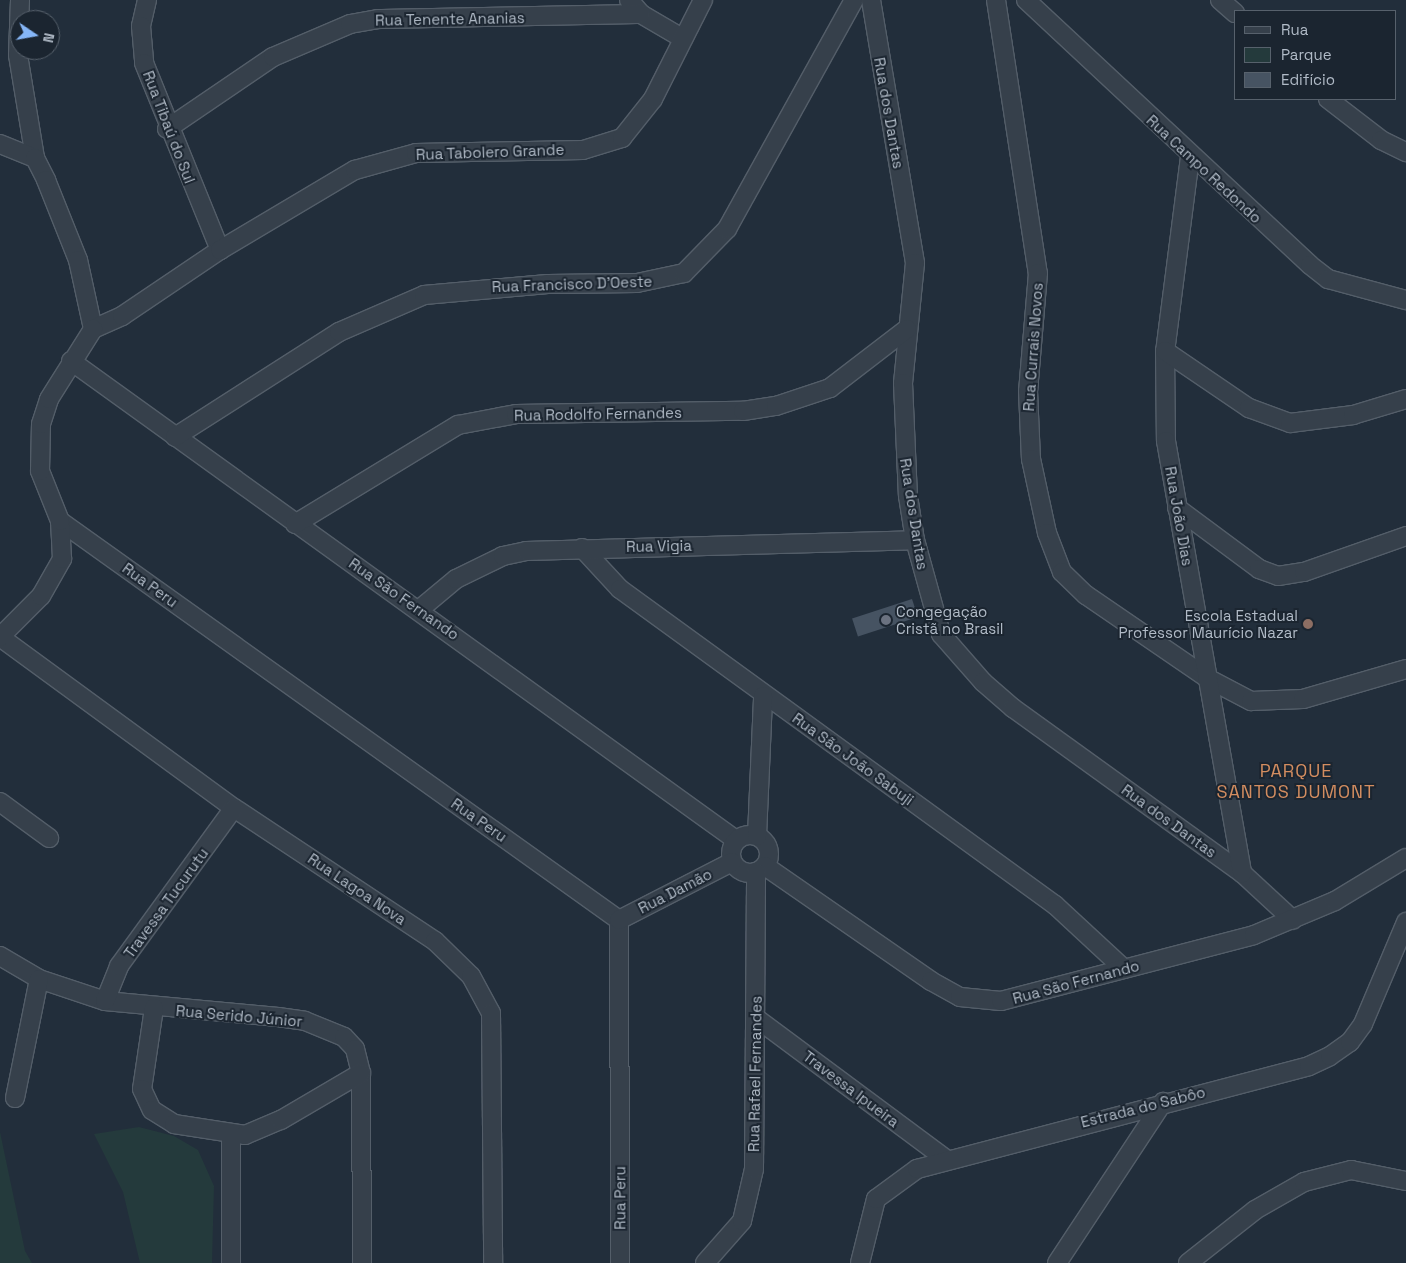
<!DOCTYPE html>
<html>
<head>
<meta charset="utf-8">
<style>
  body { margin:0 }
  #map { position:relative; width:1406px; height:1263px; overflow:hidden; background:#222e3b; font-family:"Space Grotesk",sans-serif }
  div>[style] { position:absolute }
  .green>* { inset:0; background:#243a3c }
  .building>* { inset:0; background:#465362; transform-origin:0 0 }
  .roads { filter:drop-shadow(1px 0 #545e69) drop-shadow(-1px 0 #545e69) drop-shadow(0 1px #545e69) drop-shadow(0 -1px #545e69) }
  .minor>* { height:18px; margin:-9px; padding:0 9px; transform-origin:9px; border-radius:9px; background:#36404b }
  .minor>.ring { margin:-9px; padding:0; box-sizing:content-box; background:none; border:18px solid #36404b; border-radius:50% }
  .dots>* { width:14px; height:14px; translate:-50% -50%; box-sizing:border-box; border:2px solid #1b2530; border-radius:50% }
  span { translate:-50% -50%; white-space:nowrap; text-align:center; line-height:1.15; -webkit-text-stroke:4px #1b2530; paint-order:stroke }
  .street-label { font-size:15px; color:#b1bbc7 }
  .poi-label { font-size:15px; color:#b1bbc7 }
  .left { translate:0 -50%; text-align:left }
  .right { translate:-100% -50%; text-align:right }
  .quarter-label { font-size:18px; color:#d38d60; letter-spacing:1px }
  .legend { position:absolute; left:1234px; top:10px; width:162px; height:90px; box-sizing:border-box; background:#1b2530; border:1px solid #57616c; margin:0; padding:6px 9px; list-style:none; font-size:15px; color:#b1bbc7 }
  .legend li { display:flex; align-items:center; gap:10px; height:25px }
  .legend b { width:25px; border:1px solid #57616c }
  .north { position:absolute; left:10px; top:10px; width:50px; height:50px; box-sizing:border-box; background:#1b2530; border:1px solid #57616c; border-radius:50%; rotate:102deg; font-size:14px; font-weight:700; line-height:20px; text-align:center; color:#b1bbc7 }
  .north::after { content:''; display:block; margin:auto; width:18px; height:22px; background:#86b6f7; clip-path:polygon(50% 0,100% 100%,50% 72%,0 100%) }
</style>
</head>
<body>
<div id="map">
  <div class="green">
    <div style="clip-path:polygon(139px 1127px,174px 1136px,198px 1150px,214px 1186px,212px 1263px,140px 1263px,123px 1192px,94px 1134px)"></div>
    <div style="clip-path:polygon(0 1132px,25px 1251px,32px 1263px,0 1263px)"></div>
  </div>
  <div class="building">
    <div style="left:912px;top:599px;width:19px;height:63px;rotate:72deg"></div>
  </div>
  <div class="roads">
    <div class="minor">
      <div style="left:20px;top:0;width:55px;rotate:92.1deg"></div>
      <div style="left:18px;top:55px;width:104px;rotate:80.6deg"></div>
      <div style="left:147px;top:0;width:27px;rotate:103deg"></div>
      <div style="left:141px;top:26px;width:37px;rotate:85deg"></div>
      <div style="left:144px;top:63px;width:202px;rotate:67.9deg"></div>
      <div style="left:629px;top:0;width:18px;rotate:49deg"></div>
      <div style="left:641px;top:14px;width:48px;rotate:30.3deg"></div>
      <div style="left:871px;top:0;width:267px;rotate:80.5deg"></div>
      <div style="left:915px;top:263px;width:121px;rotate:95.7deg"></div>
      <div style="left:903px;top:383px;width:113px;rotate:87.5deg"></div>
      <div style="left:908px;top:496px;width:45px;rotate:81deg"></div>
      <div style="left:915px;top:540px;width:98px;rotate:74.5deg"></div>
      <div style="left:941px;top:634px;width:64px;rotate:48.8deg"></div>
      <div style="left:983px;top:682px;width:40px;rotate:41deg"></div>
      <div style="left:1013px;top:708px;width:282px;rotate:35.8deg"></div>
      <div style="left:1242px;top:873px;width:69px;rotate:42.7deg"></div>
      <div style="left:996px;top:0;width:276px;rotate:81.3deg"></div>
      <div style="left:1038px;top:273px;width:118px;rotate:94.8deg"></div>
      <div style="left:1028px;top:391px;width:68px;rotate:87.5deg"></div>
      <div style="left:1031px;top:459px;width:76px;rotate:77.8deg"></div>
      <div style="left:1047px;top:533px;width:42px;rotate:69deg"></div>
      <div style="left:1062px;top:572px;width:33px;rotate:44deg"></div>
      <div style="left:1086px;top:595px;width:147px;rotate:34.4deg"></div>
      <div style="left:1207px;top:678px;width:50px;rotate:27.6deg"></div>
      <div style="left:1251px;top:701px;width:52px;rotate:-2.2deg"></div>
      <div style="left:1303px;top:699px;width:107px;rotate:-16.2deg"></div>
      <div style="left:1026px;top:0;width:388px;rotate:43deg"></div>
      <div style="left:1310px;top:265px;width:23px;rotate:38deg"></div>
      <div style="left:1328px;top:279px;width:81px;rotate:15.1deg"></div>
      <div style="left:1220px;top:0;width:20px;rotate:41deg"></div>
      <div style="left:1328px;top:99px;width:67px;rotate:37.7deg"></div>
      <div style="left:1381px;top:140px;width:28px;rotate:26deg"></div>
      <div style="left:167px;top:129px;width:128px;rotate:-34.2deg"></div>
      <div style="left:273px;top:57px;width:84px;rotate:-23.2deg"></div>
      <div style="left:350px;top:24px;width:28px;rotate:-10deg"></div>
      <div style="left:378px;top:19px;width:263px;rotate:-1.1deg"></div>
      <div style="left:0;top:144px;width:38px;rotate:22deg"></div>
      <div style="left:35px;top:158px;width:25px;rotate:63deg"></div>
      <div style="left:46px;top:180px;width:86px;rotate:68.2deg"></div>
      <div style="left:78px;top:260px;width:71px;rotate:77.7deg"></div>
      <div style="left:1190px;top:157px;width:196px;rotate:97.3deg"></div>
      <div style="left:1165px;top:351px;width:90px;rotate:89.4deg"></div>
      <div style="left:1166px;top:441px;width:439px;rotate:80deg"></div>
      <div style="left:93px;top:329px;width:32px;rotate:-24deg"></div>
      <div style="left:122px;top:316px;width:118px;rotate:-34deg"></div>
      <div style="left:220px;top:250px;width:157px;rotate:-30.7deg"></div>
      <div style="left:355px;top:170px;width:63px;rotate:-15.6deg"></div>
      <div style="left:416px;top:153px;width:167px;rotate:-1deg"></div>
      <div style="left:583px;top:150px;width:41px;rotate:-17.1deg"></div>
      <div style="left:622px;top:138px;width:50px;rotate:-51.5deg"></div>
      <div style="left:653px;top:99px;width:111px;rotate:-63.2deg"></div>
      <div style="left:1165px;top:351px;width:102px;rotate:34.2deg"></div>
      <div style="left:1249px;top:408px;width:44px;rotate:20.1deg"></div>
      <div style="left:1290px;top:423px;width:64px;rotate:-7.2deg"></div>
      <div style="left:1353px;top:415px;width:55px;rotate:-16.8deg"></div>
      <div style="left:71px;top:361px;width:820px;rotate:35.77deg"></div>
      <div style="left:175px;top:437px;width:195px;rotate:-32.6deg"></div>
      <div style="left:339px;top:332px;width:93px;rotate:-23.5deg"></div>
      <div style="left:424px;top:295px;width:124px;rotate:-5.1deg"></div>
      <div style="left:548px;top:284px;width:89px;rotate:-0.6deg"></div>
      <div style="left:637px;top:283px;width:48px;rotate:-12deg"></div>
      <div style="left:684px;top:273px;width:62px;rotate:-45.7deg"></div>
      <div style="left:727px;top:229px;width:262px;rotate:-61deg"></div>
      <div style="left:1177px;top:508px;width:102px;rotate:36.6deg"></div>
      <div style="left:1259px;top:569px;width:20px;rotate:20deg"></div>
      <div style="left:1278px;top:576px;width:26px;rotate:-9deg"></div>
      <div style="left:1304px;top:572px;width:108px;rotate:-19.4deg"></div>
      <div style="left:60px;top:521px;width:687px;rotate:35.52deg"></div>
      <div style="left:619px;top:920px;width:343px;rotate:89.8deg"></div>
      <div style="left:295px;top:524px;width:191px;rotate:-31.3deg"></div>
      <div style="left:458px;top:425px;width:59px;rotate:-10.7deg"></div>
      <div style="left:516px;top:414px;width:227px;rotate:-0.8deg"></div>
      <div style="left:743px;top:411px;width:33px;rotate:-9deg"></div>
      <div style="left:776px;top:406px;width:57px;rotate:-18.4deg"></div>
      <div style="left:830px;top:388px;width:97px;rotate:-37.5deg"></div>
      <div style="left:582px;top:548px;width:56px;rotate:47.2deg"></div>
      <div style="left:620px;top:589px;width:538px;rotate:36deg"></div>
      <div style="left:1055px;top:905px;width:94px;rotate:42.8deg"></div>
      <div style="left:420px;top:609px;width:47px;rotate:-39.8deg"></div>
      <div style="left:456px;top:579px;width:52px;rotate:-26.1deg"></div>
      <div style="left:503px;top:556px;width:24px;rotate:-12deg"></div>
      <div style="left:526px;top:551px;width:389px;rotate:-1.6deg"></div>
      <div style="left:0;top:637px;width:290px;rotate:36.2deg"></div>
      <div style="left:234px;top:808px;width:241px;rotate:33.5deg"></div>
      <div style="left:435px;top:941px;width:50px;rotate:44.2deg"></div>
      <div style="left:471px;top:976px;width:42px;rotate:61.6deg"></div>
      <div style="left:491px;top:1013px;width:250px;rotate:89.5deg"></div>
      <div style="left:0;top:637px;width:58px;rotate:-45deg"></div>
      <div style="left:41px;top:596px;width:43px;rotate:-60.4deg"></div>
      <div style="left:62px;top:559px;width:38px;rotate:-93deg"></div>
      <div style="left:60px;top:521px;width:54px;rotate:-111.8deg"></div>
      <div style="left:40px;top:471px;width:47px;rotate:-88.8deg"></div>
      <div style="left:41px;top:424px;width:26px;rotate:-72deg"></div>
      <div style="left:49px;top:399px;width:83px;rotate:-57.8deg"></div>
      <div style="left:0;top:802px;width:61px;rotate:36.3deg"></div>
      <div class="ring" style="left:731px;top:835px;width:20px;height:20px"></div>
      <div style="left:757px;top:836px;width:140px;rotate:-87.5deg"></div>
      <div style="left:765px;top:866px;width:202px;rotate:34.7deg"></div>
      <div style="left:931px;top:981px;width:33px;rotate:29deg"></div>
      <div style="left:960px;top:997px;width:41px;rotate:5.6deg"></div>
      <div style="left:1001px;top:1001px;width:261px;rotate:-14.6deg"></div>
      <div style="left:1254px;top:935px;width:88px;rotate:-22.8deg"></div>
      <div style="left:1335px;top:901px;width:83px;rotate:-31.2deg"></div>
      <div style="left:619px;top:920px;width:127px;rotate:-27.2deg"></div>
      <div style="left:0;top:956px;width:45px;rotate:30.5deg"></div>
      <div style="left:39px;top:979px;width:70px;rotate:18.4deg"></div>
      <div style="left:105px;top:1001px;width:174px;rotate:5.3deg"></div>
      <div style="left:278px;top:1017px;width:27px;rotate:8deg"></div>
      <div style="left:305px;top:1021px;width:42px;rotate:22.3deg"></div>
      <div style="left:344px;top:1037px;width:16px;rotate:47deg"></div>
      <div style="left:355px;top:1049px;width:25px;rotate:76deg"></div>
      <div style="left:361px;top:1073px;width:190px;rotate:89.7deg"></div>
      <div style="left:105px;top:1001px;width:38px;rotate:-68deg"></div>
      <div style="left:119px;top:966px;width:195px;rotate:-54deg"></div>
      <div style="left:154px;top:1008px;width:82px;rotate:98.4deg"></div>
      <div style="left:142px;top:1089px;width:23px;rotate:65deg"></div>
      <div style="left:152px;top:1110px;width:26px;rotate:32deg"></div>
      <div style="left:174px;top:1124px;width:72px;rotate:8.8deg"></div>
      <div style="left:245px;top:1135px;width:39px;rotate:-23deg"></div>
      <div style="left:281px;top:1120px;width:93px;rotate:-30.4deg"></div>
      <div style="left:756px;top:1018px;width:237px;rotate:36.6deg"></div>
      <div style="left:15px;top:1098px;width:121px;rotate:-78.6deg"></div>
      <div style="left:231px;top:1135px;width:128px;rotate:90deg"></div>
      <div style="left:705px;top:1263px;width:56px;rotate:-48.6deg"></div>
      <div style="left:742px;top:1221px;width:53px;rotate:-77deg"></div>
      <div style="left:754px;top:1169px;width:297px;rotate:-89.6deg"></div>
      <div style="left:860px;top:1263px;width:66px;rotate:-76deg"></div>
      <div style="left:876px;top:1199px;width:51px;rotate:-36.2deg"></div>
      <div style="left:917px;top:1169px;width:405px;rotate:-14.7deg"></div>
      <div style="left:1309px;top:1066px;width:23px;rotate:-25deg"></div>
      <div style="left:1330px;top:1056px;width:24px;rotate:-35deg"></div>
      <div style="left:1350px;top:1042px;width:22px;rotate:-54deg"></div>
      <div style="left:1363px;top:1024px;width:111px;rotate:-67.1deg"></div>
      <div style="left:1057px;top:1263px;width:193px;rotate:-56.6deg"></div>
      <div style="left:1188px;top:1263px;width:85px;rotate:-38.3deg"></div>
      <div style="left:1255px;top:1210px;width:56px;rotate:-29.7deg"></div>
      <div style="left:1304px;top:1182px;width:49px;rotate:-14.3deg"></div>
      <div style="left:1351px;top:1170px;width:56px;rotate:11.3deg"></div>
    </div>
  </div>
  <div class="dots">
    <div style="left:886px;top:620px;background:#6b7280"></div>
    <div style="left:1308px;top:624px;background:#8d6e63"></div>
  </div>
  <div class="street-label">
    <span style="left:450px;top:19px;rotate:-1deg">Rua Tenente Ananias</span>
    <span style="left:889px;top:113px;rotate:80deg">Rua dos Dantas</span>
    <span style="left:169px;top:127px;rotate:69deg">Rua Tibaú do Sul</span>
    <span style="left:490px;top:152px;rotate:-2deg">Rua Tabolero Grande</span>
    <span style="left:1204px;top:169px;rotate:43deg">Rua Campo Redondo</span>
    <span style="left:572px;top:284px;rotate:-2deg">Rua Francisco D'Oeste</span>
    <span style="left:1033px;top:347px;rotate:-86deg">Rua Currais Novos</span>
    <span style="left:598px;top:414px;rotate:-1deg">Rua Rodolfo Fernandes</span>
    <span style="left:914px;top:514px;rotate:81deg">Rua dos Dantas</span>
    <span style="left:1179px;top:516px;rotate:80deg">Rua João Dias</span>
    <span style="left:659px;top:546px;rotate:-1deg">Rua Vigia</span>
    <span style="left:150px;top:585px;rotate:36deg">Rua Peru</span>
    <span style="left:404px;top:599px;rotate:35deg">Rua São Fernando</span>
    <span style="left:853px;top:759px;rotate:36deg">Rua São João Sabuji</span>
    <span style="left:479px;top:820px;rotate:35deg">Rua Peru</span>
    <span style="left:1169px;top:821px;rotate:36deg">Rua dos Dantas</span>
    <span style="left:357px;top:889px;rotate:34deg">Rua Lagoa Nova</span>
    <span style="left:675px;top:891px;rotate:-27deg">Rua Damão</span>
    <span style="left:166px;top:903px;rotate:-54deg">Travessa Tucurutu</span>
    <span style="left:1076px;top:982px;rotate:-15deg">Rua São Fernando</span>
    <span style="left:239px;top:1016px;rotate:5deg">Rua Serido Júnior</span>
    <span style="left:755px;top:1074px;rotate:-89deg">Rua Rafael Fernandes</span>
    <span style="left:851px;top:1089px;rotate:37deg">Travessa Ipueira</span>
    <span style="left:1143px;top:1107px;rotate:-14deg">Estrada do Sabôo</span>
    <span style="left:620px;top:1198px;rotate:-90deg">Rua Peru</span>
  </div>
  <div class="poi-label">
    <span class="left" style="left:896px;top:620px">Congegação<br>Cristã no Brasil</span>
    <span class="right" style="left:1298px;top:624px">Escola Estadual<br>Professor Maurício Nazar</span>
  </div>
  <div class="quarter-label">
    <span style="left:1296px;top:782px">PARQUE<br>SANTOS DUMONT</span>
  </div>
  <ul class="legend">
  <li><b style="height:6px;background:#36404b"></b>Rua</li>
  <li><b style="height:14px;background:#243a3c"></b>Parque</li>
  <li><b style="height:14px;background:#465362"></b>Edifício</li>
  </ul>
  <div class="north">N</div>
</div>
</body>
</html>
